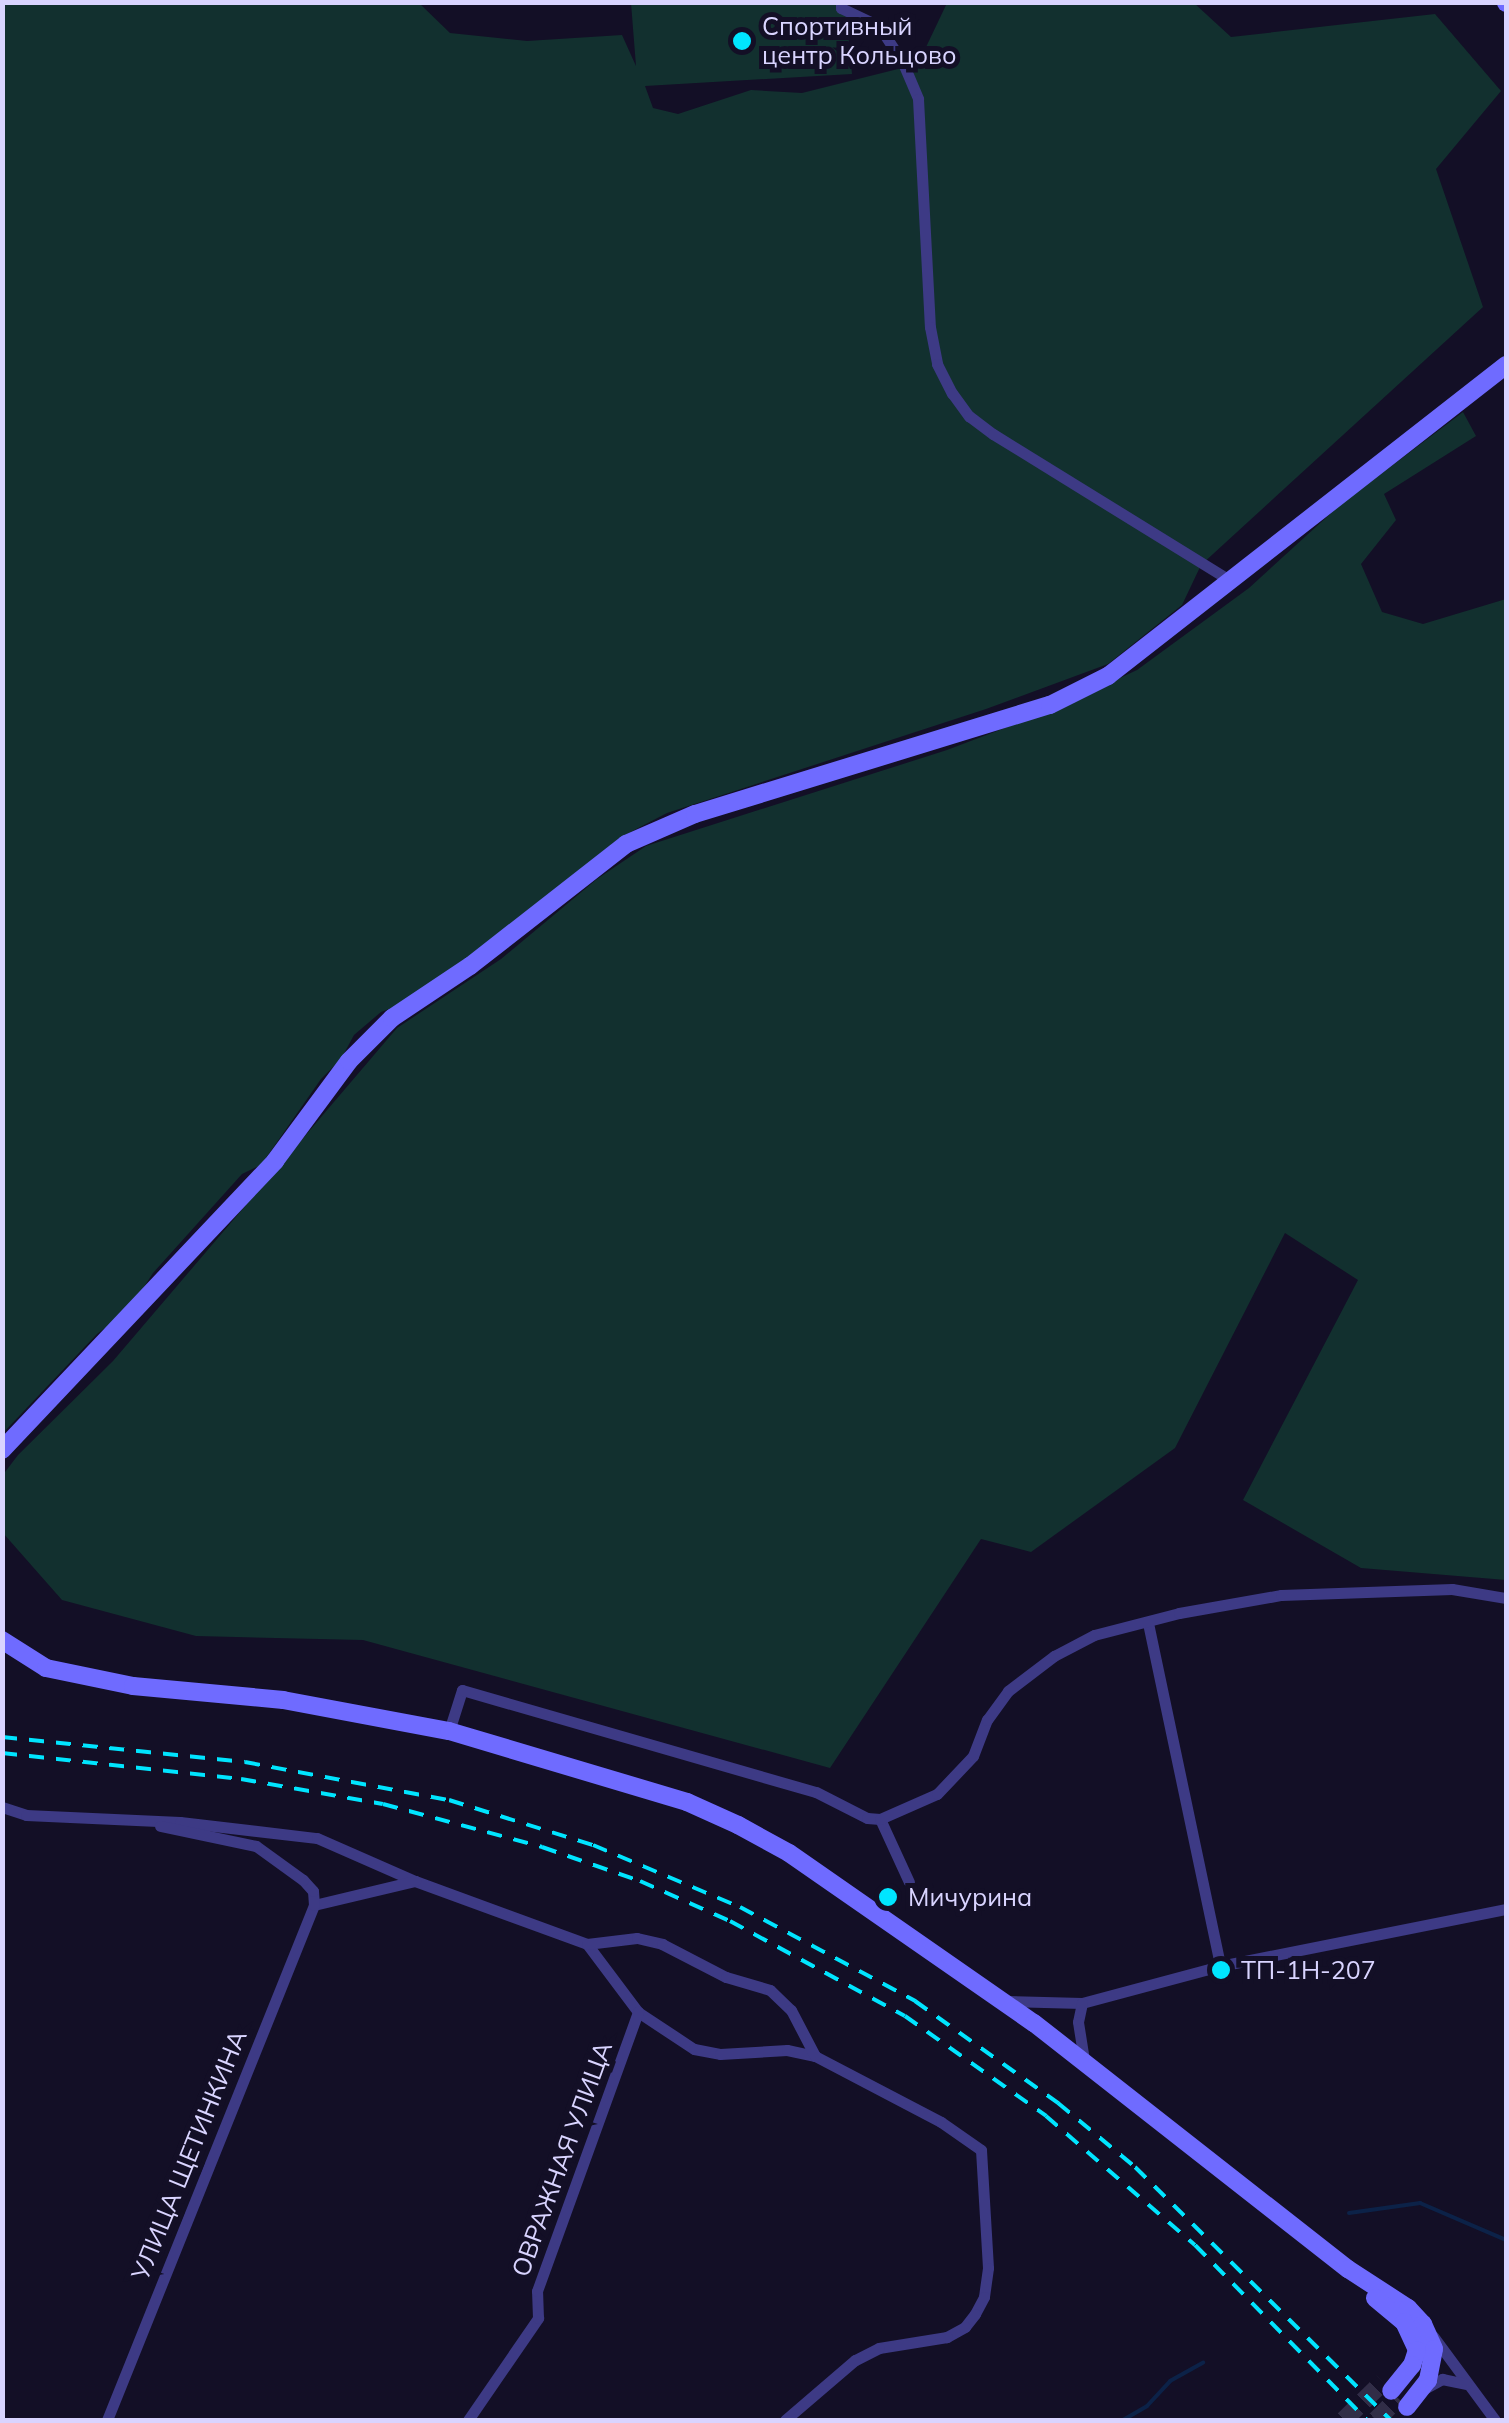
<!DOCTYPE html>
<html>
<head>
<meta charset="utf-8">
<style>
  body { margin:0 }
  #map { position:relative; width:1509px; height:2423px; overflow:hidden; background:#130f26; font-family:Mulish,sans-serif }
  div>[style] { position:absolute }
  .green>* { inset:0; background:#12302f }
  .stream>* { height:4px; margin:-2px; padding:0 2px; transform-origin:2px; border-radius:2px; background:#0c2248 }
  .secondary-tunnel>* { height:18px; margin-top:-9px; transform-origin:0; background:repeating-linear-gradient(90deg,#312d47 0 18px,transparent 0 27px) }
  .minor>* { height:11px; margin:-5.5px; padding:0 5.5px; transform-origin:5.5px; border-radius:5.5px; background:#3d3a85 }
  .secondary>* { height:18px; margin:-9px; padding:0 9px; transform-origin:9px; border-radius:9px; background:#6f6bff }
  .rail>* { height:4px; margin-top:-2px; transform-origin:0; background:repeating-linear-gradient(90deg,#00e5ff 0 15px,transparent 0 27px) }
  .dots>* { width:28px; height:28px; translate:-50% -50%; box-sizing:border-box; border:5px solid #130f26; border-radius:50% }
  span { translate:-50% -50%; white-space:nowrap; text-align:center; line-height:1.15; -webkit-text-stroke:10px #130f26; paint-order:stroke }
  .poi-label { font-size:25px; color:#d9d4ff }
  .left { translate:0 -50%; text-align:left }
  .street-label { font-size:25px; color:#d9d4ff }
  .frame { position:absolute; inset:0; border:5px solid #d9d4ff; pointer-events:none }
</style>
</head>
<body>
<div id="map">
  <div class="green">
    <div style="clip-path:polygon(3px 3px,419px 3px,450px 33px,527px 41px,622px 35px,636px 66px,631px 3px,845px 3px,852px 74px,645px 86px,653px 108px,678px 114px,751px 90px,802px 93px,918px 64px,947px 3px,1194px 3px,1231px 37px,1435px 14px,1501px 91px,1436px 169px,1483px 307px,1201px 565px,1182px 605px,1108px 664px,986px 709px,667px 813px,621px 837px,485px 945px,403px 1004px,381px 1012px,354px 1035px,341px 1059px,321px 1079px,261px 1165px,242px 1174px,153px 1273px,129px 1310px,97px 1334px,3px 1433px)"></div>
    <div style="clip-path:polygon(1463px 412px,1476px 436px,1384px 494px,1396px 520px,1361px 564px,1382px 612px,1423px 624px,1506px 599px,1506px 1580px,1361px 1568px,1243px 1500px,1358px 1280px,1285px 1233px,1175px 1448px,1031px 1552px,981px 1539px,830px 1768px,363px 1640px,196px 1636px,62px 1600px,3px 1533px,2px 1476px,18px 1455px,113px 1361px,397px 1028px,501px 959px,597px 879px,646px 846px,947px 750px,1047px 712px,1137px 670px,1249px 588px,1340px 505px)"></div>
  </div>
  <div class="stream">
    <div style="left:1349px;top:2213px;width:72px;rotate:-8deg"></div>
    <div style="left:1420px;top:2203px;width:94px;rotate:23.3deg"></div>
    <div style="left:1123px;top:2420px;width:28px;rotate:-30deg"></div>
    <div style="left:1147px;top:2406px;width:34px;rotate:-47deg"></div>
    <div style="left:1170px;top:2381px;width:38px;rotate:-29deg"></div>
  </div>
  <div class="secondary-tunnel">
    <div style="left:1344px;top:2420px;width:54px;rotate:-44.3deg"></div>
    <div style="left:1376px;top:2420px;width:31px;rotate:-45deg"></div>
  </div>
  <div class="minor">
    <div style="left:841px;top:2px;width:6px;rotate:90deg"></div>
    <div style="left:841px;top:8px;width:42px;rotate:25.3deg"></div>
    <div style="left:879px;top:26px;width:44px;rotate:57deg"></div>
    <div style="left:903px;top:63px;width:39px;rotate:67deg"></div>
    <div style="left:918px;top:99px;width:228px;rotate:87deg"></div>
    <div style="left:930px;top:327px;width:38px;rotate:79deg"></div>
    <div style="left:937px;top:364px;width:33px;rotate:63deg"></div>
    <div style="left:952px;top:393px;width:29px;rotate:54deg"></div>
    <div style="left:969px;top:416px;width:30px;rotate:37deg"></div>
    <div style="left:993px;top:434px;width:280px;rotate:31.7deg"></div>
    <div style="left:1148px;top:1623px;width:350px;rotate:78.1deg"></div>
    <div style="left:449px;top:1731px;width:43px;rotate:-72.4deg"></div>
    <div style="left:462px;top:1690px;width:368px;rotate:16.1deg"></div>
    <div style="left:816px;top:1792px;width:57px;rotate:27deg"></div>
    <div style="left:867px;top:1818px;width:13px;rotate:4deg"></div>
    <div style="left:2px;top:1807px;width:25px;rotate:18deg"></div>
    <div style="left:26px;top:1815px;width:154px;rotate:2.6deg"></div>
    <div style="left:180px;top:1822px;width:138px;rotate:6.7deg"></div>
    <div style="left:317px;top:1838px;width:107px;rotate:23.7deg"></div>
    <div style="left:415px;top:1881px;width:183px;rotate:20.1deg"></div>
    <div style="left:587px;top:1944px;width:85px;rotate:53.1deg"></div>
    <div style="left:638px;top:2012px;width:67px;rotate:33.5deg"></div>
    <div style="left:694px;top:2049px;width:26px;rotate:11deg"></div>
    <div style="left:720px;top:2054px;width:67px;rotate:-3.4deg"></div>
    <div style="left:787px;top:2050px;width:29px;rotate:12deg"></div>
    <div style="left:815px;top:2056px;width:142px;rotate:27.6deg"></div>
    <div style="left:941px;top:2122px;width:49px;rotate:35deg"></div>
    <div style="left:981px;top:2150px;width:118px;rotate:86.6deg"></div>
    <div style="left:988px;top:2268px;width:29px;rotate:98deg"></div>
    <div style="left:984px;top:2297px;width:19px;rotate:118deg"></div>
    <div style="left:975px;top:2314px;width:16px;rotate:128deg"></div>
    <div style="left:965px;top:2327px;width:21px;rotate:151deg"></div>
    <div style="left:947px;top:2337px;width:69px;rotate:170.8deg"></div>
    <div style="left:879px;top:2348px;width:27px;rotate:153deg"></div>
    <div style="left:855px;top:2360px;width:92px;rotate:139.4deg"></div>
    <div style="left:909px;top:1882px;width:69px;rotate:-114.7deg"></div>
    <div style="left:880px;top:1819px;width:62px;rotate:-23.7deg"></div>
    <div style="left:937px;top:1794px;width:52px;rotate:-46.5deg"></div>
    <div style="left:973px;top:1756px;width:39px;rotate:-69deg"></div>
    <div style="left:987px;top:1720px;width:36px;rotate:-54deg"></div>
    <div style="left:1008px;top:1691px;width:58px;rotate:-37.3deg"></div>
    <div style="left:1054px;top:1656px;width:45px;rotate:-27.7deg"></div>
    <div style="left:1094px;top:1635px;width:88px;rotate:-14.5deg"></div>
    <div style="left:1179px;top:1613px;width:104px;rotate:-10deg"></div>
    <div style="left:1281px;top:1595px;width:171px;rotate:-2deg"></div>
    <div style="left:1452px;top:1589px;width:55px;rotate:9.5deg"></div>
    <div style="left:314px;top:1905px;width:104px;rotate:-13.4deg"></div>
    <div style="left:587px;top:1944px;width:50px;rotate:-6.8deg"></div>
    <div style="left:637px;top:1938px;width:26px;rotate:13deg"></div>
    <div style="left:662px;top:1944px;width:72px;rotate:27.3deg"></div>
    <div style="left:726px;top:1977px;width:46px;rotate:16.5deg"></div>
    <div style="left:770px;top:1990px;width:29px;rotate:44deg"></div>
    <div style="left:791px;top:2010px;width:52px;rotate:62.4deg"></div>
    <div style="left:1007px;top:2001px;width:75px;rotate:1.5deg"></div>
    <div style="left:1082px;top:2003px;width:143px;rotate:-15deg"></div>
    <div style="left:1220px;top:1966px;width:292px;rotate:-11.3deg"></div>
    <div style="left:1082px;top:2003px;width:19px;rotate:102deg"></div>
    <div style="left:1078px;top:2022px;width:39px;rotate:81deg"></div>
    <div style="left:1433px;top:2336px;width:104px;rotate:53.6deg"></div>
    <div style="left:1424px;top:2389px;width:21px;rotate:-29deg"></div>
    <div style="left:1442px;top:2379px;width:24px;rotate:12deg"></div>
    <div style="left:107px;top:2420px;width:555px;rotate:-68.1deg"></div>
    <div style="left:314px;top:1905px;width:14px;rotate:-94deg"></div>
    <div style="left:313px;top:1891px;width:15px;rotate:-132deg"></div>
    <div style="left:303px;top:1880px;width:58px;rotate:-144.1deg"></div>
    <div style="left:256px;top:1846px;width:98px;rotate:-168.2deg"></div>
    <div style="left:468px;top:2420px;width:124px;rotate:-55.5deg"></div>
    <div style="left:538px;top:2318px;width:27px;rotate:-92deg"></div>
    <div style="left:537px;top:2291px;width:297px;rotate:-70.1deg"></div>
  </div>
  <div class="secondary">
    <div style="left:1506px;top:2px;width:1px;rotate:90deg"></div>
    <div style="left:2px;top:1450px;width:398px;rotate:-46.6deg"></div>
    <div style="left:275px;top:1161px;width:124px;rotate:-53.5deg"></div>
    <div style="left:349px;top:1061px;width:61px;rotate:-45deg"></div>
    <div style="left:392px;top:1018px;width:94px;rotate:-33.7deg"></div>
    <div style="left:470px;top:966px;width:198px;rotate:-38deg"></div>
    <div style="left:626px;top:844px;width:75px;rotate:-23.5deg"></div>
    <div style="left:695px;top:814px;width:371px;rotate:-17.1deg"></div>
    <div style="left:1050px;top:705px;width:65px;rotate:-26.6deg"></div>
    <div style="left:1108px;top:676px;width:505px;rotate:-38deg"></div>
    <div style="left:2px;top:1640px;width:52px;rotate:32.5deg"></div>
    <div style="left:46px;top:1668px;width:89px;rotate:11.7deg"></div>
    <div style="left:133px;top:1686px;width:151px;rotate:5.3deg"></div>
    <div style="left:283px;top:1700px;width:169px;rotate:10.6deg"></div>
    <div style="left:449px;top:1731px;width:248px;rotate:16.6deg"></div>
    <div style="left:687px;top:1802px;width:56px;rotate:24.3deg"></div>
    <div style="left:738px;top:1825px;width:58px;rotate:28.8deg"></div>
    <div style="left:789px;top:1853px;width:298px;rotate:34.8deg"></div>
    <div style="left:1034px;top:2023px;width:399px;rotate:38.1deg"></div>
    <div style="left:1348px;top:2269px;width:72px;rotate:33deg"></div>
    <div style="left:1408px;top:2308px;width:22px;rotate:47deg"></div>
    <div style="left:1423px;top:2324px;width:27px;rotate:66deg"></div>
    <div style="left:1434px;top:2349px;width:32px;rotate:101deg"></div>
    <div style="left:1428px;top:2380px;width:34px;rotate:128deg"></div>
    <div style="left:1375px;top:2298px;width:38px;rotate:40deg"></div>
    <div style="left:1404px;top:2322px;width:31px;rotate:65deg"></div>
    <div style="left:1417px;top:2350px;width:16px;rotate:108deg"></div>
    <div style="left:1412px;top:2365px;width:33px;rotate:129deg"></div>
  </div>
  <div class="rail">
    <div style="left:2px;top:1737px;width:244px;rotate:5.9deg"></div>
    <div style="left:245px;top:1762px;width:208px;rotate:10.6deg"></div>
    <div style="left:449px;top:1800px;width:151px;rotate:17.4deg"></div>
    <div style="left:593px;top:1845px;width:160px;rotate:22.9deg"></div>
    <div style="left:740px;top:1907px;width:199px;rotate:28.2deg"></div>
    <div style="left:915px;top:2001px;width:176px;rotate:35.5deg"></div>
    <div style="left:1058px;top:2103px;width:100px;rotate:39.7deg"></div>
    <div style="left:1135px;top:2167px;width:360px;rotate:44.7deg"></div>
    <div style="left:2px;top:1753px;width:240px;rotate:6.2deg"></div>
    <div style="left:241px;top:1779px;width:144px;rotate:10deg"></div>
    <div style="left:383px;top:1804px;width:165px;rotate:15.1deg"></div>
    <div style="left:542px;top:1847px;width:104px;rotate:19.1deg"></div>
    <div style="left:640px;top:1881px;width:98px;rotate:24deg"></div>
    <div style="left:730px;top:1921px;width:199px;rotate:28.5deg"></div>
    <div style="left:905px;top:2016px;width:173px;rotate:35.3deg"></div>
    <div style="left:1046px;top:2116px;width:197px;rotate:40.9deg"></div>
    <div style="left:1195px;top:2245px;width:245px;rotate:45.5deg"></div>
  </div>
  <div class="dots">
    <div style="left:742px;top:41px;background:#00e5ff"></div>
    <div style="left:888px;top:1897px;background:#00e5ff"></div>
    <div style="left:1221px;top:1970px;background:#00e5ff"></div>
  </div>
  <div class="poi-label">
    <span class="left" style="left:762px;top:41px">Спортивный<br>центр Кольцово</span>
    <span class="left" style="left:908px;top:1897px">Мичурина</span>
    <span class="left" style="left:1241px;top:1970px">ТП-1Н-207</span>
  </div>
  <div class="street-label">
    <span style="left:189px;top:2155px;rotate:-68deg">УЛИЦА ЩЕТИНКИНА</span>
    <span style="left:562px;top:2159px;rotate:-70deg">ОВРАЖНАЯ УЛИЦА</span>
  </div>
  <div class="frame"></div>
</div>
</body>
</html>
